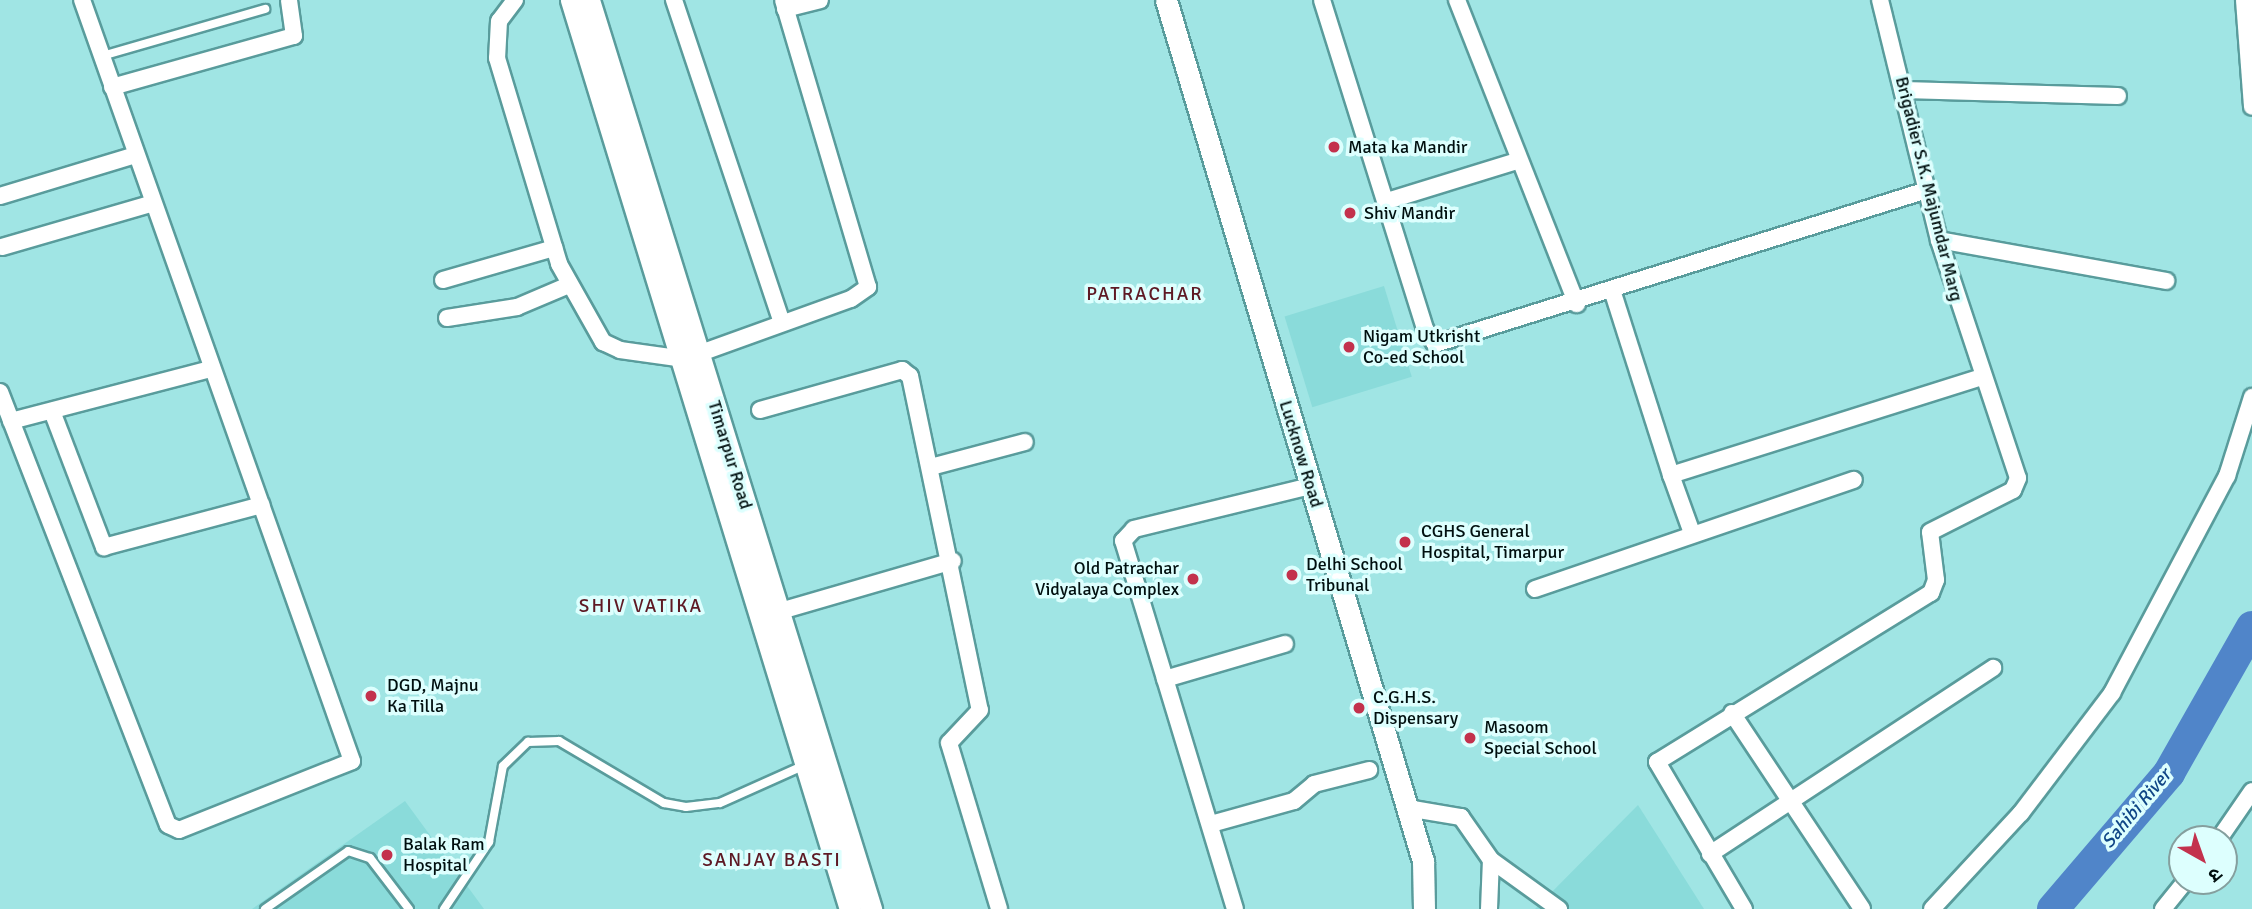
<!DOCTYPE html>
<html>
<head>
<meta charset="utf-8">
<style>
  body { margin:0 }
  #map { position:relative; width:2252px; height:909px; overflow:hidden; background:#a0e5e4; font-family:Signika,"Noto Sans Devanagari",sans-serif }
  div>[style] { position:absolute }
  .built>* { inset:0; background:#8adbda; transform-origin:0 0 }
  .river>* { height:32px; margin:-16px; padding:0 16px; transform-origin:16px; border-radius:16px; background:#5085c9 }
  .roads { filter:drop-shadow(2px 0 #599c9c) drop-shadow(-2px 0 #599c9c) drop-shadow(0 2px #599c9c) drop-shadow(0 -2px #599c9c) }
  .service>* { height:8px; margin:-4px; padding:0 4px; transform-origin:4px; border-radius:4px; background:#fff }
  .minor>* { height:16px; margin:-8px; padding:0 8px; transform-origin:8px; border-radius:8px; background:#fff }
  .tertiary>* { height:21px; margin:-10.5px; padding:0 10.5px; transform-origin:10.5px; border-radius:10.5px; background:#fff }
  .dots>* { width:19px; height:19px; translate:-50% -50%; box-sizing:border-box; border:4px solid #ddfffe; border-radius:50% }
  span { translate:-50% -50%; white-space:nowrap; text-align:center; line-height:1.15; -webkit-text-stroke:7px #ddfffe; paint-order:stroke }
  .poi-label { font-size:18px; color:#000f0f }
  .left { translate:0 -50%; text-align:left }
  .right { translate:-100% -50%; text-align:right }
  .street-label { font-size:18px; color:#000f0f }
  .neighbourhood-label { font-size:19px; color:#5e1924; letter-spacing:2px }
  .water-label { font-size:19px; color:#104686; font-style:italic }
  .north { position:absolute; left:2168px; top:825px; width:70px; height:70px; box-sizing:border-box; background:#ddfffe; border:2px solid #859f9e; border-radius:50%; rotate:140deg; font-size:19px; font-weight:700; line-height:28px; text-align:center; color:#000f0f }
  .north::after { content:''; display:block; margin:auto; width:24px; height:32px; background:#c3324d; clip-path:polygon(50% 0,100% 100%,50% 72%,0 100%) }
</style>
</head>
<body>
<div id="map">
  <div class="built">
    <div style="left:1384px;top:286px;width:95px;height:104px;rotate:73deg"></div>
    <div style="clip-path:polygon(405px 801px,484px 909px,252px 909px)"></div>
    <div style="clip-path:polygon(1638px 805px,1704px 909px,1535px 909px)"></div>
  </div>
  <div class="river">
    <div style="left:2053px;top:909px;width:179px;rotate:-49.5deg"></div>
    <div style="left:2169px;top:773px;width:168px;rotate:-60.4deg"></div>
  </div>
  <div class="roads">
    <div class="service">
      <div style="left:102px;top:56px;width:170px;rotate:-16.1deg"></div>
      <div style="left:265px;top:909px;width:101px;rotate:-34.9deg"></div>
      <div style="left:348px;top:851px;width:23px;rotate:18deg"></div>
      <div style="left:370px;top:858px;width:64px;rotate:52.6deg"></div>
      <div style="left:444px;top:909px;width:81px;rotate:-56.1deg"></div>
      <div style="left:489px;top:842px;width:77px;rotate:-79.6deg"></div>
      <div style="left:503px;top:766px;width:35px;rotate:-44deg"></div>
      <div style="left:528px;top:742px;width:31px;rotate:-2deg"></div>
      <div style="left:559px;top:741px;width:122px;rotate:30.6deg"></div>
      <div style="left:664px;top:803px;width:22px;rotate:10deg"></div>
      <div style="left:686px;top:807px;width:34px;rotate:-7deg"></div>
      <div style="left:720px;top:803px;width:93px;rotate:-24.1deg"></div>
    </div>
    <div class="minor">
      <div style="left:515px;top:0;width:26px;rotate:127deg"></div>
      <div style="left:499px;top:21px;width:37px;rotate:93deg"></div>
      <div style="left:497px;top:58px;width:215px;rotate:73.2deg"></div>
      <div style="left:559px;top:264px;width:90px;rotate:60.6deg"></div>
      <div style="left:603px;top:342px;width:19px;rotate:25deg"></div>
      <div style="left:620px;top:350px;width:65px;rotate:8deg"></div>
      <div style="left:684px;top:359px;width:177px;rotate:-19.8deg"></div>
      <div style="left:851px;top:299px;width:21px;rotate:-35deg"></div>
      <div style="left:868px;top:287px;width:299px;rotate:-106.5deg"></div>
      <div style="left:674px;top:0;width:340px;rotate:71.5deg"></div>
      <div style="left:1322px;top:0;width:345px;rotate:72.6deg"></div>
      <div style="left:1425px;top:329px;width:18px;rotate:56deg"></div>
      <div style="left:1435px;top:344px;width:516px;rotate:-17.38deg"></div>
      <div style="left:1457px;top:0;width:327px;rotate:68.5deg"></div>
      <div style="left:2244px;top:0;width:107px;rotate:85.7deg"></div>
      <div style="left:785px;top:9px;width:36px;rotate:-14deg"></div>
      <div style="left:112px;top:87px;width:189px;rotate:-15.7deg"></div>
      <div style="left:294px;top:36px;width:36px;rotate:-98deg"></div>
      <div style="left:1903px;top:90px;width:215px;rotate:1.6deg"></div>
      <div style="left:0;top:196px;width:142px;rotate:-16.8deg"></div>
      <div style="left:1387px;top:201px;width:136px;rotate:-17.1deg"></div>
      <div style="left:1939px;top:240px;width:231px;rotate:10.2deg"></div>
      <div style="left:2px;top:247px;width:157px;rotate:-16.2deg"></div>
      <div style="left:443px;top:280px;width:116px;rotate:-16.1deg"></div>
      <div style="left:1613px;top:293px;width:191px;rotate:72.3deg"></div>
      <div style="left:1671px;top:475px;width:325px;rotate:-17.5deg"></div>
      <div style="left:447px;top:318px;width:71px;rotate:-8.9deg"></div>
      <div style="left:517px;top:307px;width:56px;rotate:-22.9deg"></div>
      <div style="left:0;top:392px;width:464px;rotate:68.8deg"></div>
      <div style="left:168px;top:825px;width:12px;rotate:24deg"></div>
      <div style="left:179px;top:830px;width:186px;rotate:-21.7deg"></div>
      <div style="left:352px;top:761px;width:807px;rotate:-109.53deg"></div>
      <div style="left:760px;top:410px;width:148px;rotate:-15.7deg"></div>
      <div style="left:902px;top:370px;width:10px;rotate:37deg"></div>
      <div style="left:910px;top:376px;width:341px;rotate:78.2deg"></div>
      <div style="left:980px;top:710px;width:45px;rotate:133.2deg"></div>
      <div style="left:949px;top:743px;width:173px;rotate:73.2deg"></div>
      <div style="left:52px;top:411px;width:146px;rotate:69.1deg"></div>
      <div style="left:104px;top:547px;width:163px;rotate:-14.9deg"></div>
      <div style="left:11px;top:421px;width:207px;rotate:-14.6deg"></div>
      <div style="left:931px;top:467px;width:97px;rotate:-14.9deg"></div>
      <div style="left:1671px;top:475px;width:62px;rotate:70.1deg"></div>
      <div style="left:1535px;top:589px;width:337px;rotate:-18.9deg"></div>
      <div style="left:777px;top:612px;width:183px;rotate:-16.2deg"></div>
      <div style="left:1165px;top:679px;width:125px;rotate:-16.3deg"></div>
      <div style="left:1732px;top:713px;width:235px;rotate:56.4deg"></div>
      <div style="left:1407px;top:808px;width:55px;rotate:9.5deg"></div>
      <div style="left:1461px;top:817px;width:52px;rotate:55.1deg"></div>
      <div style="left:1211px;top:824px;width:86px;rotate:-15.5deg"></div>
      <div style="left:1294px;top:801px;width:26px;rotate:-40deg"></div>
      <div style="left:1314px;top:784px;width:57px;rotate:-14.3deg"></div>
      <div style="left:2219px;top:839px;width:58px;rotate:-55.5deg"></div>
      <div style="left:1710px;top:854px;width:339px;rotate:-33.3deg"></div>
      <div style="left:1235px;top:909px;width:385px;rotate:-106.9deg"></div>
      <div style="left:1123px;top:541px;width:16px;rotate:-47deg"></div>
      <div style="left:1134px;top:529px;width:182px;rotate:-13.7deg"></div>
      <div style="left:1489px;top:909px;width:49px;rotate:-87.7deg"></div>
      <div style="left:1491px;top:860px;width:84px;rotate:35.8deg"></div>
      <div style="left:1744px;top:909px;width:171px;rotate:-120.6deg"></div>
      <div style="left:1657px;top:762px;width:322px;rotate:-31.7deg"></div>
      <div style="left:1931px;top:593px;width:14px;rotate:-69deg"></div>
      <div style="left:1936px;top:580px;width:48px;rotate:-97.1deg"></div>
      <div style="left:1930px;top:532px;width:93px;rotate:-26.8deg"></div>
      <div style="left:2013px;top:490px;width:13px;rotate:-67deg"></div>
      <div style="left:2018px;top:478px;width:251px;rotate:-108.4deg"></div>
      <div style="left:1939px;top:240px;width:247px;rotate:-103.8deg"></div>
      <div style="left:1932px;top:909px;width:131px;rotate:-47.2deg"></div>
      <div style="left:2021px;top:813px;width:151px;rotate:-52.8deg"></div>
      <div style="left:2112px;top:693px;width:246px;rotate:-62.1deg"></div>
      <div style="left:2227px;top:476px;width:83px;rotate:-72.4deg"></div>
      <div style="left:2163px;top:909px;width:36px;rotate:-51deg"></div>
    </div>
    <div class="tertiary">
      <div style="left:571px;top:0;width:951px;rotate:72.94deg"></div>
      <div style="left:589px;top:0;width:952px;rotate:72.76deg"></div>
      <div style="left:1166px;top:0;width:899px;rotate:73.38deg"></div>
      <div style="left:1423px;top:861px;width:48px;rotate:88.8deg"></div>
    </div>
  </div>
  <div class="dots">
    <div style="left:1334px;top:147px;background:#c3324d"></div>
    <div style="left:1350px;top:213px;background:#c3324d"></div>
    <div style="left:1349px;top:347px;background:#c3324d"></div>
    <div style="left:1405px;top:542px;background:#c3324d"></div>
    <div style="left:1292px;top:575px;background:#c3324d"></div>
    <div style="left:1193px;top:579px;background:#c3324d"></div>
    <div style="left:371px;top:696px;background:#c3324d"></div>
    <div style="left:1359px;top:708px;background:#c3324d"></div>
    <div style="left:1470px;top:738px;background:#c3324d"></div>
    <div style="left:387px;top:855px;background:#c3324d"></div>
  </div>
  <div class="poi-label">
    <span class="left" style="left:1348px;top:147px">Mata ka Mandir</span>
    <span class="left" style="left:1364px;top:213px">Shiv Mandir</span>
    <span class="left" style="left:1363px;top:347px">Nigam Utkrisht<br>Co-ed School</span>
    <span class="left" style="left:1421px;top:542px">CGHS General<br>Hospital, Timarpur</span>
    <span class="left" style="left:1306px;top:575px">Delhi School<br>Tribunal</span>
    <span class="right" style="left:1179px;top:579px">Old Patrachar<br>Vidyalaya Complex</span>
    <span class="left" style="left:387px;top:696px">DGD, Majnu<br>Ka Tilla</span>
    <span class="left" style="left:1373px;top:708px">C.G.H.S.<br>Dispensary</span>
    <span class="left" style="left:1484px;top:738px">Masoom<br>Special School</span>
    <span class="left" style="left:403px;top:855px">Balak Ram<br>Hospital</span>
  </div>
  <div class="street-label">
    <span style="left:1929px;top:189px;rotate:76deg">Brigadier S.K. Majumdar Marg</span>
    <span style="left:1301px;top:454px;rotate:73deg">Lucknow Road</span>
    <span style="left:730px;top:455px;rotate:73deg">Timarpur Road</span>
  </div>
  <div class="neighbourhood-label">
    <span style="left:1145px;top:295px">PATRACHAR</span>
    <span style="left:641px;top:607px">SHIV VATIKA</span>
    <span style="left:772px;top:861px">SANJAY BASTI</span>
  </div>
  <div class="water-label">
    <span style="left:2137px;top:809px;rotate:-50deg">Sahibi River</span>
  </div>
  <div class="north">उ</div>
</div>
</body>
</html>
